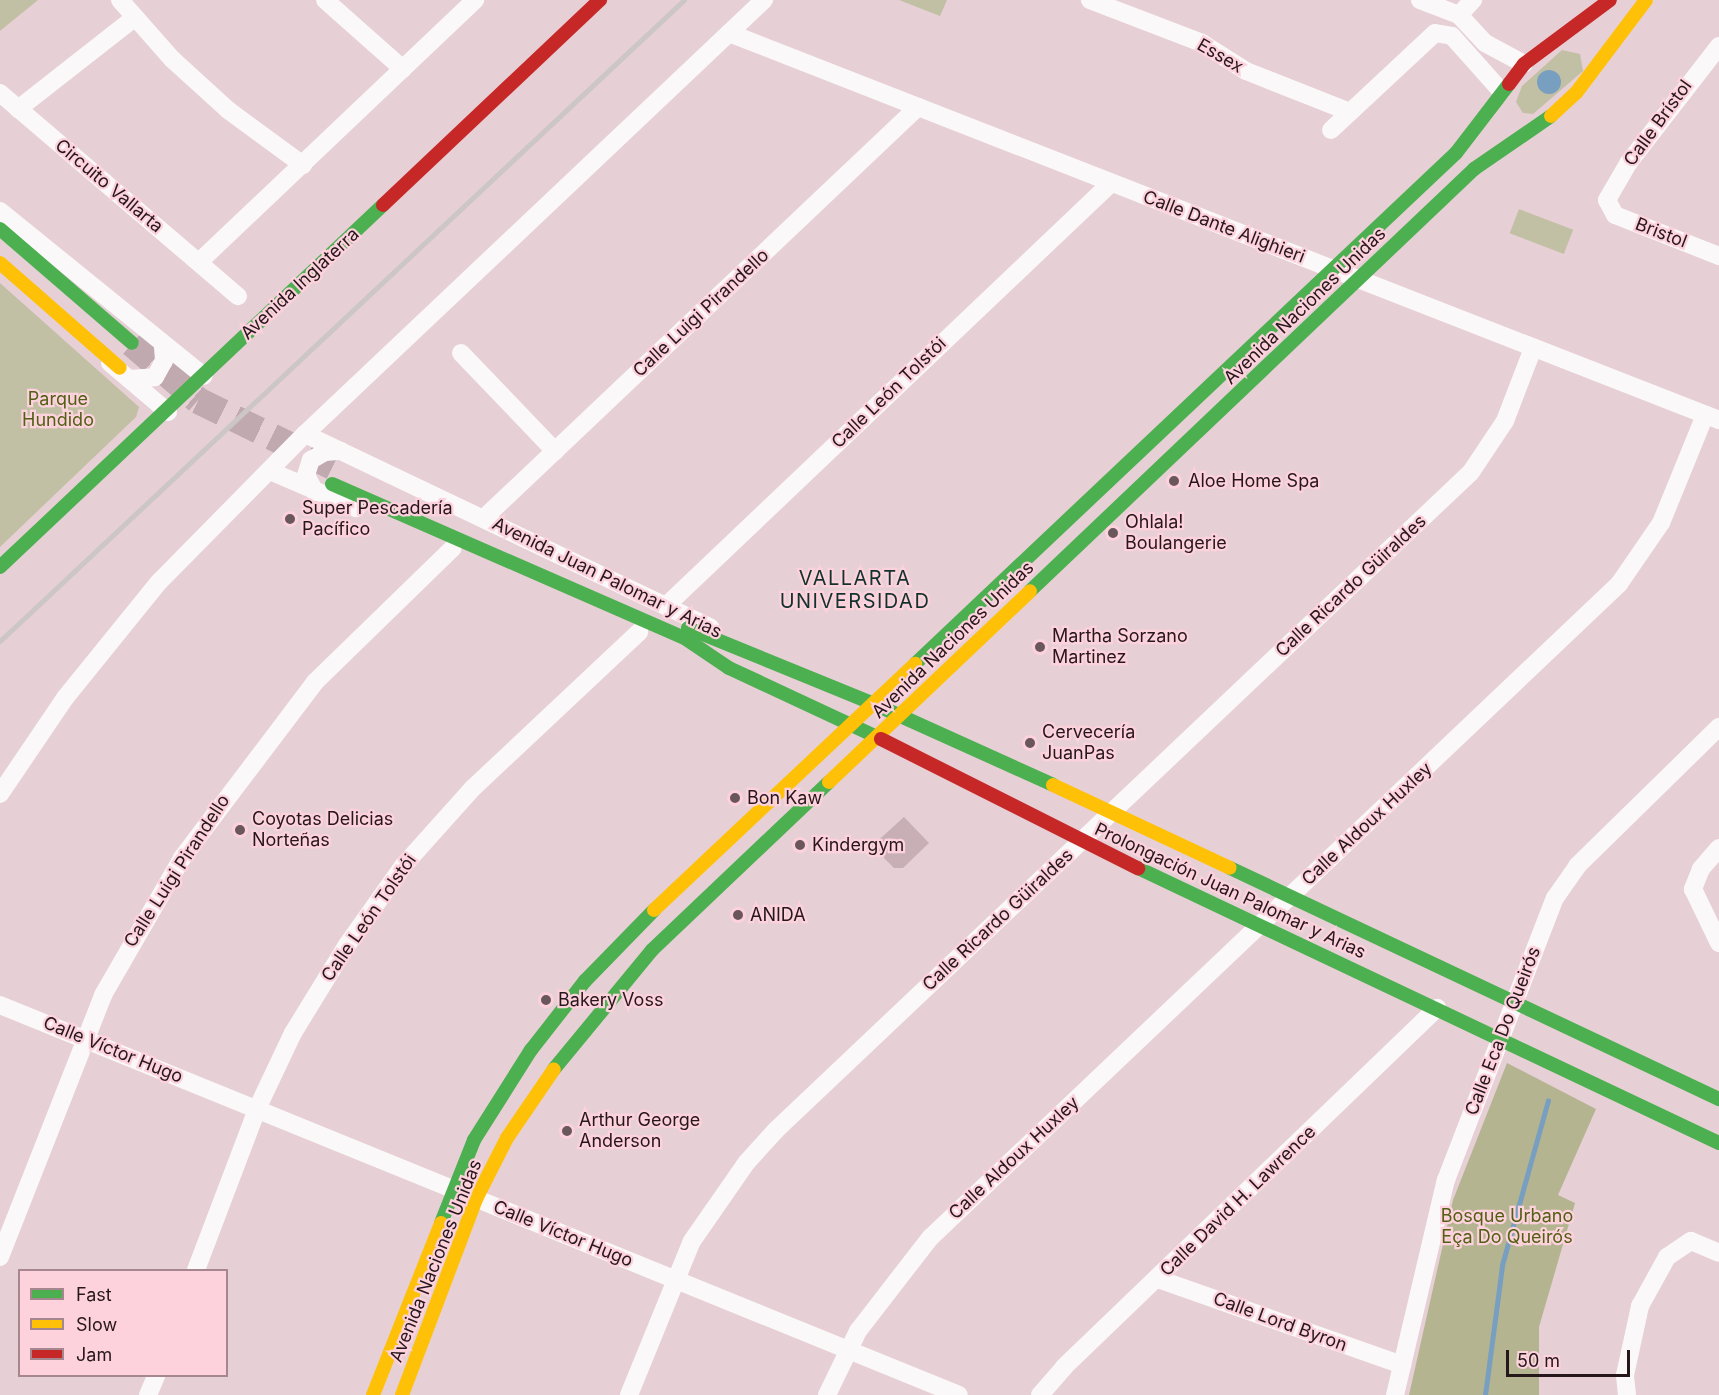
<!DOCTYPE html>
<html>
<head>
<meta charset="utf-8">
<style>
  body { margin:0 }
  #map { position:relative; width:1719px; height:1395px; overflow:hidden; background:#e6cfd5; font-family:Inter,sans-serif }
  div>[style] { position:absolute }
  .green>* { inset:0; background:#c2c0a4; transform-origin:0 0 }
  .forest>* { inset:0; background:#b4b491 }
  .water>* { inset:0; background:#799fc0 }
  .round { border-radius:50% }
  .stream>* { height:5px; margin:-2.5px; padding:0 2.5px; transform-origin:2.5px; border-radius:2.5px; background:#799fc0 }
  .building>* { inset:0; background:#c7afb5 }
  .secondary-tunnel>* { height:27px; margin-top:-13.5px; transform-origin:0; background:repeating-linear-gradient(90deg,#c0aab0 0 27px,transparent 0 41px) }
  .street>* { height:18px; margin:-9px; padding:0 9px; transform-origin:9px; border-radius:9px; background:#fbf8f9 }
  .fast>* { height:14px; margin:-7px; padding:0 7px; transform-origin:7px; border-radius:7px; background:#4caf50 }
  .slow>* { height:14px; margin:-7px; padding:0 7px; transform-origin:7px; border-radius:7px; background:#ffc107 }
  .jam>* { height:14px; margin:-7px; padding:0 7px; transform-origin:7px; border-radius:7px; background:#c62828 }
  .rail>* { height:4.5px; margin:-2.25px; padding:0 2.25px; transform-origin:2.25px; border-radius:2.25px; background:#ccc6c7 }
  .dots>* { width:16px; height:16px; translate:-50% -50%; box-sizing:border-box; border:3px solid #fdd2dd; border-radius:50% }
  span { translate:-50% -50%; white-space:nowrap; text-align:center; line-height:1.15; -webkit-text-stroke:4.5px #fdd2dd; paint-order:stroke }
  .street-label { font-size:18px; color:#26171b }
  .park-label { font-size:18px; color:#516013 }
  .poi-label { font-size:18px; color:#26171b }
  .left { translate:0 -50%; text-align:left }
  .neighbourhood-label { font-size:20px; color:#11322d; letter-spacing:1.5px }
  .legend { position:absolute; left:18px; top:1269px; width:210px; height:108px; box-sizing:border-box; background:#fdd2dd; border:2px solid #a7878f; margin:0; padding:8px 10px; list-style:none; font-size:18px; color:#26171b }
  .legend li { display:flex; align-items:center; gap:12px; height:30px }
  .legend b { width:30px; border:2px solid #a7878f }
  .scale { position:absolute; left:1506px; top:1350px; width:124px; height:27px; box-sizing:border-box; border:3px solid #26171b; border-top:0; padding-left:8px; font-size:18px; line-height:21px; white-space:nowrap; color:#26171b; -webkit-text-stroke:4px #fdd2dd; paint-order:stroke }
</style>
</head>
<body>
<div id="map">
  <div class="green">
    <div style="clip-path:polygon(0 0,38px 0,0 31px)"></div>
    <div style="clip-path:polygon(899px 0,947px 0,940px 16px)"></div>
    <div style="clip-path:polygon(1562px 50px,1580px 54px,1583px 71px,1533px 114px,1523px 113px,1516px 102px,1522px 86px)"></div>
    <div style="left:1519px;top:209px;width:58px;height:26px;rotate:21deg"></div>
    <div style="clip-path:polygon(0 283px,139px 407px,136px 417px,0 547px)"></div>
  </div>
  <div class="forest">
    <div style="clip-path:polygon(1507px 1063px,1596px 1109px,1558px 1195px,1575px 1203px,1539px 1327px,1539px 1395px,1409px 1395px,1453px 1200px)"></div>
  </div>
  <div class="water">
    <div class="round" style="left:1537px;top:70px;width:24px;height:24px"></div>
  </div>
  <div class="stream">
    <div style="left:1485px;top:1395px;width:131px;rotate:-82.5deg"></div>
    <div style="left:1502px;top:1265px;width:171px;rotate:-74.4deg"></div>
  </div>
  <div class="building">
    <div style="clip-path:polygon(904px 817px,929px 843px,903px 868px,894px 868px,872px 846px)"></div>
  </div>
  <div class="secondary-tunnel">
    <div style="left:132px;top:343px;width:87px;rotate:40.8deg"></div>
    <div style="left:198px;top:400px;width:161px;rotate:26.1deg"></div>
  </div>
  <div class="street">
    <div style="left:120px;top:0;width:79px;rotate:48.6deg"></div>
    <div style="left:172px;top:59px;width:76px;rotate:42.3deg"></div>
    <div style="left:228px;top:110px;width:93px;rotate:36.3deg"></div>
    <div style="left:325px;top:0;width:104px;rotate:41.5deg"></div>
    <div style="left:1090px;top:0;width:120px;rotate:21deg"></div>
    <div style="left:1202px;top:43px;width:52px;rotate:32.5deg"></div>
    <div style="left:1246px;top:71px;width:112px;rotate:21.5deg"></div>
    <div style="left:1420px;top:0;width:42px;rotate:21deg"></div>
    <div style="left:1459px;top:15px;width:38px;rotate:47deg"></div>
    <div style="left:1485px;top:43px;width:44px;rotate:28.3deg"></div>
    <div style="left:1459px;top:15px;width:21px;rotate:-47deg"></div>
    <div style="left:729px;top:33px;width:1063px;rotate:21.35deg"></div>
    <div style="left:1719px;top:46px;width:147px;rotate:127.8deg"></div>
    <div style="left:1629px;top:162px;width:44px;rotate:120.1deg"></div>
    <div style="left:1607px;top:200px;width:17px;rotate:62deg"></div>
    <div style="left:1615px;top:215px;width:112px;rotate:21.5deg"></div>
    <div style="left:0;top:93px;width:313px;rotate:40.5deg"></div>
    <div style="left:18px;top:109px;width:147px;rotate:-38.1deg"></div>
    <div style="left:1331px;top:130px;width:142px;rotate:-43deg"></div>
    <div style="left:1435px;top:33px;width:17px;rotate:10deg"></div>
    <div style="left:1452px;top:36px;width:74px;rotate:48.3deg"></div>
    <div style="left:0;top:211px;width:262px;rotate:39deg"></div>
    <div style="left:199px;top:262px;width:381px;rotate:-43.5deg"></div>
    <div style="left:461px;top:353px;width:136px;rotate:46.2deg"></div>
    <div style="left:110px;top:363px;width:76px;rotate:40.2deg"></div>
    <div style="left:129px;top:379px;width:26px;rotate:-4deg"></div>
    <div style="left:155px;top:377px;width:18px;rotate:-61deg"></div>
    <div style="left:164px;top:361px;width:15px;rotate:-94deg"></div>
    <div style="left:305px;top:434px;width:449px;rotate:25.5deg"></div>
    <div style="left:270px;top:471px;width:94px;rotate:23.3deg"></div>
    <div style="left:315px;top:492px;width:19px;rotate:-118deg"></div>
    <div style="left:306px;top:475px;width:16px;rotate:-72deg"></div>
    <div style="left:311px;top:460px;width:16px;rotate:-30deg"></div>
    <div style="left:325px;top:452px;width:16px;rotate:-4deg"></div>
    <div style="left:484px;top:518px;width:598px;rotate:-43.44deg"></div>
    <div style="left:668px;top:604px;width:611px;rotate:-43.54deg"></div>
    <div style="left:0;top:794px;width:116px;rotate:-55.9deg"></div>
    <div style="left:65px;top:698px;width:149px;rotate:-51deg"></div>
    <div style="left:159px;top:582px;width:208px;rotate:-45.4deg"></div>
    <div style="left:305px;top:434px;width:632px;rotate:-43.4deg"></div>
    <div style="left:1719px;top:848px;width:28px;rotate:131deg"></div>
    <div style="left:1701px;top:869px;width:22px;rotate:112deg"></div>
    <div style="left:1693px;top:889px;width:60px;rotate:64.3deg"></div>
    <div style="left:0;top:1005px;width:1035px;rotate:22.13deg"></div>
    <div style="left:0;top:1257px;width:282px;rotate:-68.5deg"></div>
    <div style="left:103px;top:995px;width:158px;rotate:-60deg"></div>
    <div style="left:182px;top:858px;width:221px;rotate:-52.9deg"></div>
    <div style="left:315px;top:682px;width:192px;rotate:-44.2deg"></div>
    <div style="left:196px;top:1270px;width:172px;rotate:-69.2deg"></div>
    <div style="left:257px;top:1109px;width:84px;rotate:-64.7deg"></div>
    <div style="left:293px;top:1033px;width:103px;rotate:-58.5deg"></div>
    <div style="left:347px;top:945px;width:97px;rotate:-54.7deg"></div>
    <div style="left:403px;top:866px;width:105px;rotate:-48.1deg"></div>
    <div style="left:473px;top:788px;width:228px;rotate:-43.2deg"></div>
    <div style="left:1158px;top:1279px;width:259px;rotate:19.4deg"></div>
    <div style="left:148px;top:1395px;width:21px;rotate:-67deg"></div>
    <div style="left:629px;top:1395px;width:166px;rotate:-67.8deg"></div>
    <div style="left:692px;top:1241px;width:96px;rotate:-55.2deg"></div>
    <div style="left:747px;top:1162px;width:43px;rotate:-47.8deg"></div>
    <div style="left:776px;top:1130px;width:957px;rotate:-43.43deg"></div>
    <div style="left:1471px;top:472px;width:61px;rotate:-56.3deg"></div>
    <div style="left:1505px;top:421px;width:78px;rotate:-69deg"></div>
    <div style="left:827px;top:1395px;width:71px;rotate:-64.2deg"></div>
    <div style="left:858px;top:1331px;width:118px;rotate:-52.3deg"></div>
    <div style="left:930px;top:1238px;width:950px;rotate:-43.51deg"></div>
    <div style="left:1619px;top:584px;width:74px;rotate:-55.5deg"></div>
    <div style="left:1661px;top:523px;width:117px;rotate:-67.8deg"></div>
    <div style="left:1040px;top:1395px;width:37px;rotate:-49deg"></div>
    <div style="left:1064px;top:1367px;width:518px;rotate:-43.9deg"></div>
    <div style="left:1395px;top:1395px;width:221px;rotate:-76.7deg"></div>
    <div style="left:1446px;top:1180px;width:302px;rotate:-68.9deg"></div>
    <div style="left:1555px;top:898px;width:39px;rotate:-55deg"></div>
    <div style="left:1577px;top:866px;width:199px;rotate:-44.4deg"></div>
    <div style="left:1627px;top:1395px;width:20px;rotate:-96deg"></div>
    <div style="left:1625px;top:1375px;width:71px;rotate:-77.7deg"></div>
    <div style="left:1640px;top:1306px;width:56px;rotate:-61.1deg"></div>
    <div style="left:1667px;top:1257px;width:29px;rotate:-34deg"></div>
    <div style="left:1691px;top:1241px;width:30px;rotate:23deg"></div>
  </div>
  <div class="fast">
    <div style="left:0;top:229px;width:174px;rotate:40.8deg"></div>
    <div style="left:332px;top:484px;width:383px;rotate:23.6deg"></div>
    <div style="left:683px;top:637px;width:55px;rotate:34deg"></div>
    <div style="left:729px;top:668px;width:168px;rotate:25deg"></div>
    <div style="left:0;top:567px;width:527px;rotate:-43.39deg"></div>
    <div style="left:1030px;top:591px;width:613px;rotate:-43.54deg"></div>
    <div style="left:1474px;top:169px;width:93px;rotate:-34.5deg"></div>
    <div style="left:688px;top:628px;width:201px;rotate:22.2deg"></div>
    <div style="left:874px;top:704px;width:196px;rotate:24.3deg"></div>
    <div style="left:915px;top:664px;width:744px;rotate:-43.37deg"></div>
    <div style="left:1456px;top:153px;width:87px;rotate:-52.5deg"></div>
    <div style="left:1138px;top:868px;width:643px;rotate:25.33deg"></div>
    <div style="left:1230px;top:868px;width:541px;rotate:25.29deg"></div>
    <div style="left:554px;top:1069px;width:154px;rotate:-50.5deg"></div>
    <div style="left:652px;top:950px;width:244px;rotate:-43.5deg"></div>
    <div style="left:441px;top:1223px;width:89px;rotate:-68.3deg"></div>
    <div style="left:474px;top:1140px;width:107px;rotate:-57.7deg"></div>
    <div style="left:531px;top:1050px;width:88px;rotate:-52deg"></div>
    <div style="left:585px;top:981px;width:99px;rotate:-45.8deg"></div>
  </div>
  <div class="slow">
    <div style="left:1551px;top:116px;width:34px;rotate:-43deg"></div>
    <div style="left:1576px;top:93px;width:116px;rotate:-53deg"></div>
    <div style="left:0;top:263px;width:159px;rotate:41.2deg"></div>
    <div style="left:829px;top:782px;width:277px;rotate:-43.5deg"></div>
    <div style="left:1053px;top:785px;width:195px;rotate:25.1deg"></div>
    <div style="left:654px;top:910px;width:359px;rotate:-43.3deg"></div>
    <div style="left:373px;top:1395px;width:185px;rotate:-68.4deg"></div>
    <div style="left:402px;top:1395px;width:210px;rotate:-69.3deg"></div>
    <div style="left:476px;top:1199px;width:68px;rotate:-63.1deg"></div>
    <div style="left:507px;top:1138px;width:83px;rotate:-55.7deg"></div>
  </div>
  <div class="jam">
    <div style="left:1509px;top:84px;width:25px;rotate:-53deg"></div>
    <div style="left:1524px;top:64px;width:107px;rotate:-36.7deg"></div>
    <div style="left:383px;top:205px;width:299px;rotate:-43.4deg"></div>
    <div style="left:881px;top:739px;width:288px;rotate:26.7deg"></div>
  </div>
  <div class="rail">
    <div style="left:0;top:641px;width:937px;rotate:-43.14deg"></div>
  </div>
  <div class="dots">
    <div style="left:1174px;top:481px;background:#69575c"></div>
    <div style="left:290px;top:519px;background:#69575c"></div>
    <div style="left:1113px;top:533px;background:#69575c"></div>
    <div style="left:1040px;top:647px;background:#69575c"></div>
    <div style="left:1030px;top:743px;background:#69575c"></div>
    <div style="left:735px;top:798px;background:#69575c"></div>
    <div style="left:240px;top:830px;background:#69575c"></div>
    <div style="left:800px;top:845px;background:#69575c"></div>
    <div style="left:738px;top:915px;background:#69575c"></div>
    <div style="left:546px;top:1000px;background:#69575c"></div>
    <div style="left:567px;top:1131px;background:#69575c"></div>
  </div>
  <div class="street-label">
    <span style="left:1220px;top:56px;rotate:30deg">Essex</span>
    <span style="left:1658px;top:123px;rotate:-54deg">Calle Brístol</span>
    <span style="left:109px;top:186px;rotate:40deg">Circuito Vallarta</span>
    <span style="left:1224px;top:227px;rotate:21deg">Calle Dante Alighieri</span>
    <span style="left:1661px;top:233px;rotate:21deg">Bristol</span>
    <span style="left:300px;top:284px;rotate:-43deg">Avenida Inglaterra</span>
    <span style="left:1305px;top:306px;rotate:-44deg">Avenida Naciones Unidas</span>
    <span style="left:701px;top:313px;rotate:-43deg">Calle Luigi Pirandello</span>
    <span style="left:889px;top:393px;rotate:-44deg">Calle León Tolstói</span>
    <span style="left:607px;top:578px;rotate:26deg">Avenida Juan Palomar y Arias</span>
    <span style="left:1351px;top:586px;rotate:-43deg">Calle Ricardo Güiraldes</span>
    <span style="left:953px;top:640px;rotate:-44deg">Avenida Naciones Unidas</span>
    <span style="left:1367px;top:824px;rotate:-43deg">Calle Aldoux Huxley</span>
    <span style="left:177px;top:871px;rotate:-57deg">Calle Luigi Pirandello</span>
    <span style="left:1230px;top:891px;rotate:25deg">Prolongación Juan Palomar y Arias</span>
    <span style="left:369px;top:918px;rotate:-55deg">Calle León Tolstói</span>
    <span style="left:998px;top:920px;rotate:-43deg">Calle Ricardo Güiraldes</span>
    <span style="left:1503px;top:1031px;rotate:-69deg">Calle Eca Do Queirós</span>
    <span style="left:113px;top:1050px;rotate:22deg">Calle Víctor Hugo</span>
    <span style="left:1014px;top:1158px;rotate:-43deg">Calle Aldoux Huxley</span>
    <span style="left:1238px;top:1201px;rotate:-44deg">Calle David H. Lawrence</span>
    <span style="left:563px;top:1234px;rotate:22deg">Calle Víctor Hugo</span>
    <span style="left:436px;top:1261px;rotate:-68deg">Avenida Naciones Unidas</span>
    <span style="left:1280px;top:1322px;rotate:20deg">Calle Lord Byron</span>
  </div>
  <div class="park-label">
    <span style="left:58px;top:410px">Parque<br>Hundido</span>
    <span style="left:1507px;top:1227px">Bosque Urbano<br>Eça Do Queirós</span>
  </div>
  <div class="poi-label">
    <span class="left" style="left:1188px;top:481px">Aloe Home Spa</span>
    <span class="left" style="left:302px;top:519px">Super Pescadería<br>Pacífico</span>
    <span class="left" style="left:1125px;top:533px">Ohlala!<br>Boulangerie</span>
    <span class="left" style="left:1052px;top:647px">Martha Sorzano<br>Martinez</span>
    <span class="left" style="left:1042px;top:743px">Cervecería<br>JuanPas</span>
    <span class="left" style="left:747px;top:798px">Bon Kaw</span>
    <span class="left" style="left:252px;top:830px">Coyotas Delicias<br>Norteñas</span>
    <span class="left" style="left:812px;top:845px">Kindergym</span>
    <span class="left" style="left:750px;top:915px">ANIDA</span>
    <span class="left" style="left:558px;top:1000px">Bakery Voss</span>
    <span class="left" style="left:579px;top:1131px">Arthur George<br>Anderson</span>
  </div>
  <div class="neighbourhood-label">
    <span style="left:855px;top:590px">VALLARTA<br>UNIVERSIDAD</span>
  </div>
  <ul class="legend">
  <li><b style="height:8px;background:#4caf50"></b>Fast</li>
  <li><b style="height:8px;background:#ffc107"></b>Slow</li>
  <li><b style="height:8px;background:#c62828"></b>Jam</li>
  </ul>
  <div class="scale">50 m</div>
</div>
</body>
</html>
